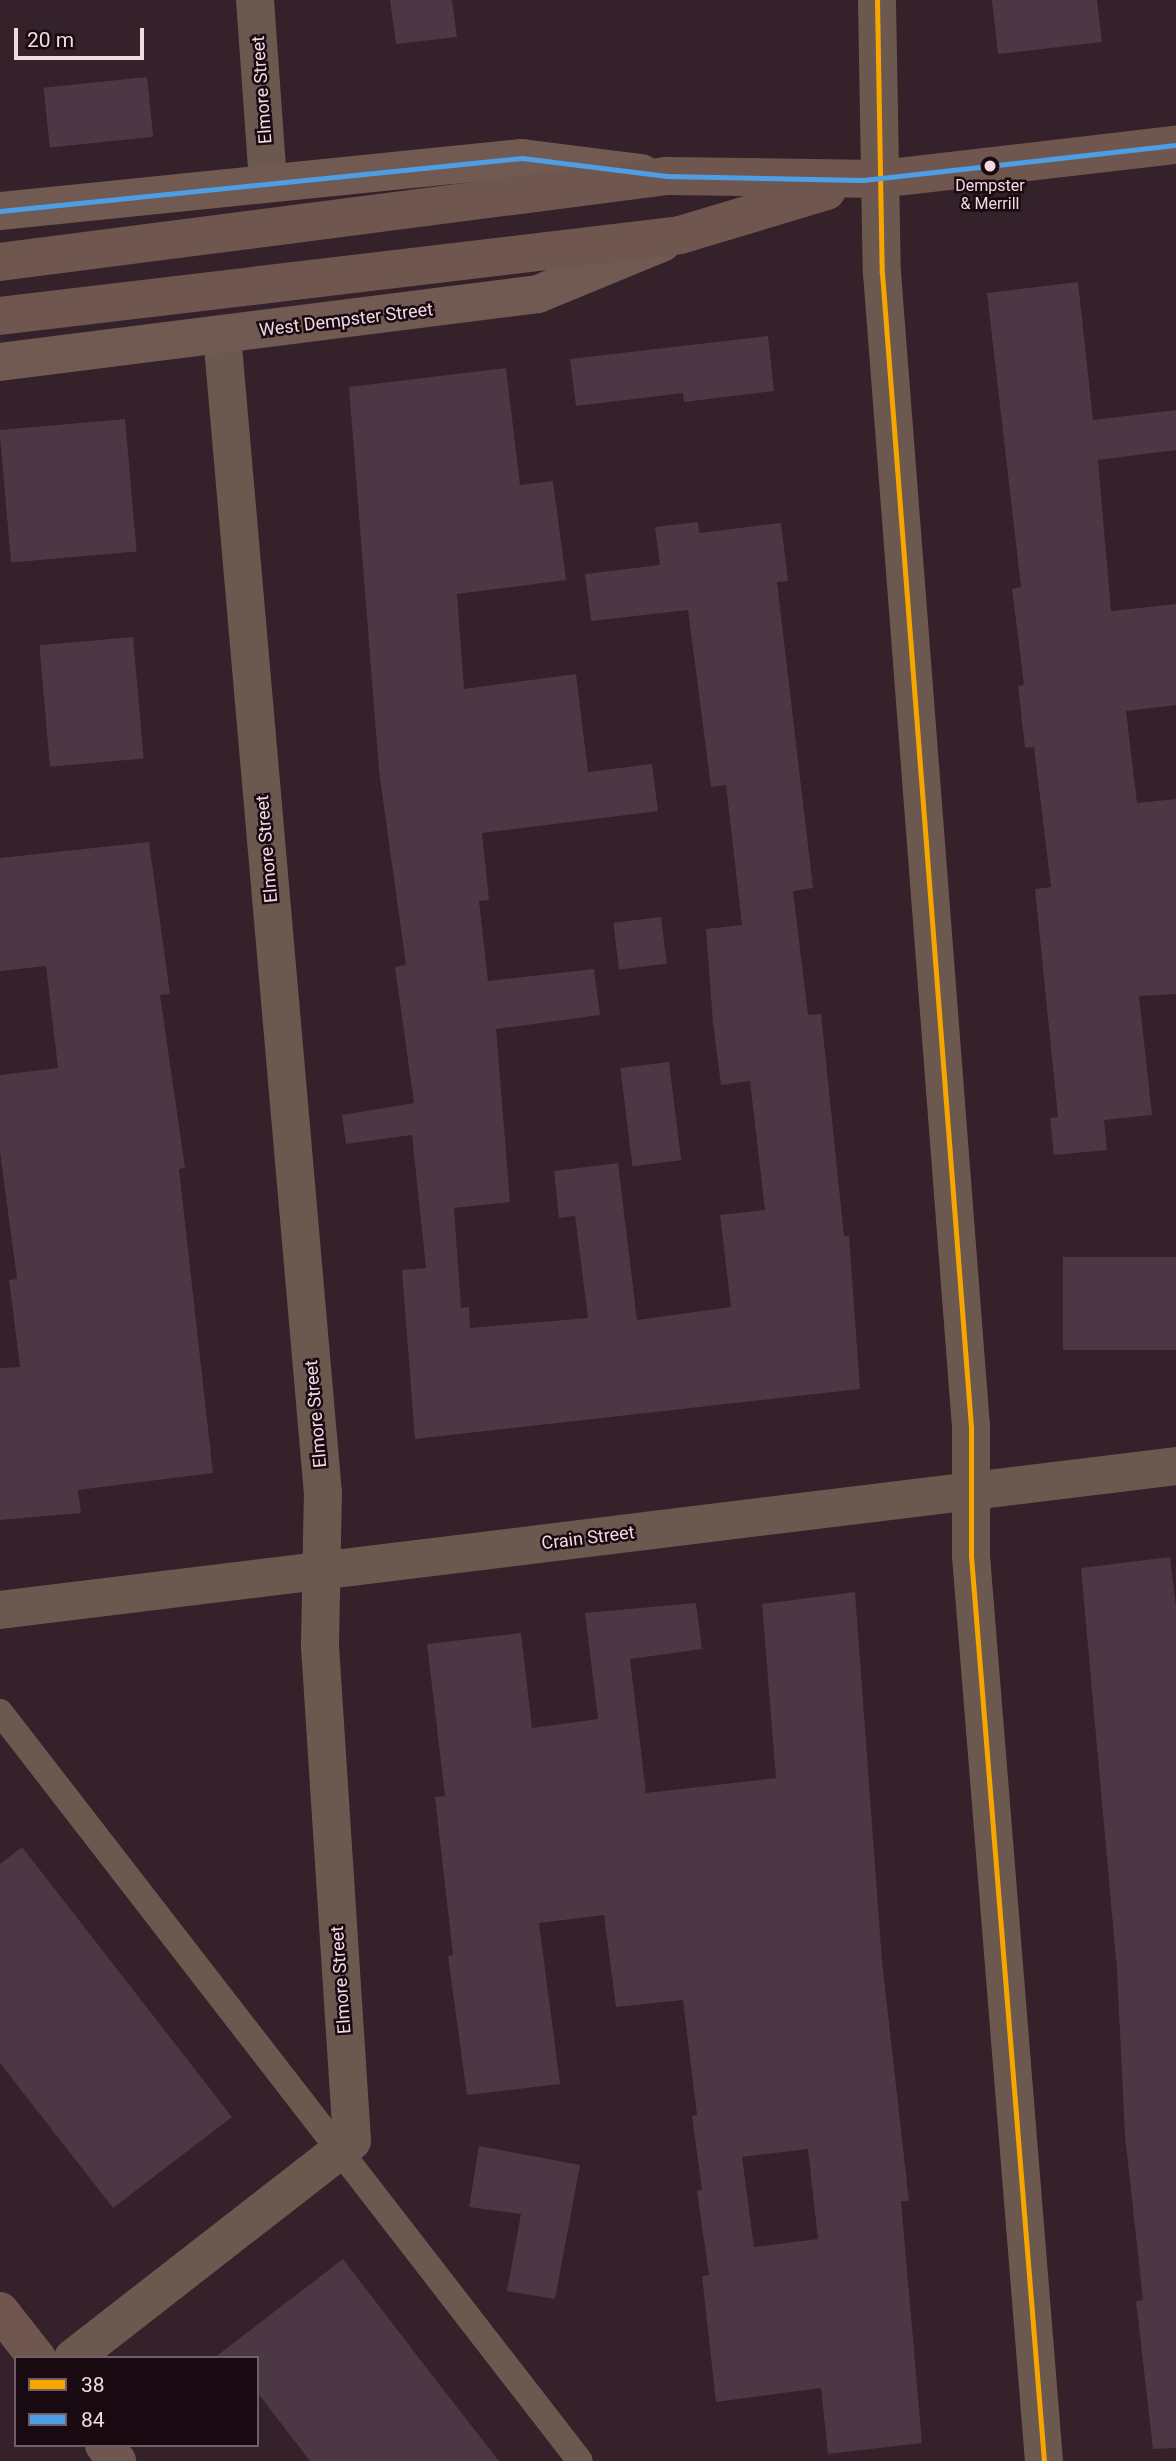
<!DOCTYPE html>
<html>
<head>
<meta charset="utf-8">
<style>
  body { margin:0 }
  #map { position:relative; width:1176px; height:2461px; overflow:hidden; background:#34212a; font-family:Roboto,sans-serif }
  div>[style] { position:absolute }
  .building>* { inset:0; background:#4c3745; transform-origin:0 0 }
  .lane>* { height:26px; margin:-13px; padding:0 13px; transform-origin:13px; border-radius:13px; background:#6b5950 }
  .street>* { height:38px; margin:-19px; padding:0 19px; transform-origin:19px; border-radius:19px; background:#6b5950 }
  .secondary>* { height:38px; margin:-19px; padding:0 19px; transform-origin:19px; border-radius:19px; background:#705a51 }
  .primary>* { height:38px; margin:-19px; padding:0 19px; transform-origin:19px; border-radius:19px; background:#6f574f }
  .bus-1>* { height:5px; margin:-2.5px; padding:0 2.5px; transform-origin:2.5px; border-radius:2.5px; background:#f7a600 }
  .bus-2>* { height:5px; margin:-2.5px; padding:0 2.5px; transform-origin:2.5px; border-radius:2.5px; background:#4d9ee5 }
  .dots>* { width:19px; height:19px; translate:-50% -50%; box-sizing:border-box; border:4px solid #190a11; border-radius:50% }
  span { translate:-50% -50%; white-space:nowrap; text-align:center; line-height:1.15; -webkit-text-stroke:5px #190a11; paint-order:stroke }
  .bus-label { font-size:16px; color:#f2d9e2 }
  .street-label { font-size:18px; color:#f2d9e2 }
  .legend { position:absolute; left:14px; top:2356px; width:245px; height:91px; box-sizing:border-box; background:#190a11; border:2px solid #705d65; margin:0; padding:9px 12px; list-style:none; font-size:21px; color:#f2d9e2 }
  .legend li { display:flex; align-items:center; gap:14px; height:35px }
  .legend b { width:35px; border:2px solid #705d65 }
  .scale { position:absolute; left:14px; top:28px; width:130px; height:32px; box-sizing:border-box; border:4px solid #f2d9e2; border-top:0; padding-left:9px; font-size:21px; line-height:24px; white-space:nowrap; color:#f2d9e2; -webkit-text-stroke:5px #190a11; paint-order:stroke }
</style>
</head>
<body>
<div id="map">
  <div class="building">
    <div style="clip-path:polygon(390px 0,452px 0,457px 37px,396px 44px)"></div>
    <div style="clip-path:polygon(992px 0,1097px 0,1102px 42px,998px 54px)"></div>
    <div style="left:147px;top:77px;width:60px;height:104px;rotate:84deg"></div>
    <div style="clip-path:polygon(1078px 282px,1093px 420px,1176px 410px,1176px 450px,1098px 460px,1111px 611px,1176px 604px,1176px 705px,1126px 711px,1137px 803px,1176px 799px,1176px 994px,1139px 996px,1152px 1115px,1104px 1120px,1107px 1150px,1054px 1155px,1050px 1118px,1058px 1117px,1035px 889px,1051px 887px,1034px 747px,1025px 748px,1018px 686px,1024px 685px,1012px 589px,1021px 587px,987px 293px)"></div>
    <div style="clip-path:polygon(768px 336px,774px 391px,684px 402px,683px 393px,576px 406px,570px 359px)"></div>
    <div style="clip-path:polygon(506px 368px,520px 485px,553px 481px,566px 580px,457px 594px,464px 689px,576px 674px,588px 772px,652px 764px,658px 811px,482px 833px,489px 900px,479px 901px,488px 981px,594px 969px,600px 1015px,496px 1029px,510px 1202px,454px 1208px,461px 1308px,469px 1307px,470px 1328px,588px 1318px,575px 1216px,559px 1218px,554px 1171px,618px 1163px,637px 1320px,731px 1307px,720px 1215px,765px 1210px,750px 1081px,721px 1085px,713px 1023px,706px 929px,742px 925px,726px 785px,711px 787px,688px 610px,591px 621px,585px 574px,660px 565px,655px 527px,698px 522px,699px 533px,781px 523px,788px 581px,777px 582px,813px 888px,793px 891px,808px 1015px,821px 1014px,844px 1236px,849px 1236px,860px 1389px,415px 1439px,402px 1270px,426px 1268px,412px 1135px,346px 1144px,342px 1115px,414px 1103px,395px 967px,406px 965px,379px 771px,349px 387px)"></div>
    <div style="left:125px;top:419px;width:133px;height:126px;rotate:85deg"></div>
    <div style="left:133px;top:637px;width:122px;height:94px;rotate:85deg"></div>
    <div style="clip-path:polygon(149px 842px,170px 994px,160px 995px,185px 1168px,179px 1169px,213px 1473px,78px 1490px,81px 1513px,0 1520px,0 1368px,20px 1367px,9px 1280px,17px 1279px,0 1152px,0 1075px,58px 1068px,46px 966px,0 971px,0 858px)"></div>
    <div style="left:661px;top:917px;width:47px;height:48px;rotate:83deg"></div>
    <div style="left:669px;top:1062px;width:99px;height:49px;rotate:83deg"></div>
    <div style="left:1176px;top:1257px;width:93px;height:113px;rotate:90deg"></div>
    <div style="clip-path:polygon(1170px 1557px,1176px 1607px,1176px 2448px,1153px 2449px,1136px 2301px,1143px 2300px,1125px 2136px,1117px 1970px,1081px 1568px)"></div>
    <div style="clip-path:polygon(evenodd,855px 1592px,882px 1961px,909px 2201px,901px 2201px,922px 2443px,828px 2454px,821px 2388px,716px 2402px,702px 2276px,709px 2275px,697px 2191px,702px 2190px,692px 2116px,697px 2115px,683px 2000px,616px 2007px,604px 1915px,539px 1923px,560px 2084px,467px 2095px,448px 1956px,453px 1955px,435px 1797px,445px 1796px,427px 1644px,521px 1633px,532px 1728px,598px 1719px,585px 1613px,696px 1603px,702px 1649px,630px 1659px,646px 1793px,776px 1778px,762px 1604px,855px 1592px,808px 2149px,818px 2239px,754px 2247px,742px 2157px,808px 2149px)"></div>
    <div style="clip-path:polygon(22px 1847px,232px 2117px,113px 2208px,0 2063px,0 1864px)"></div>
    <div style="clip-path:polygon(479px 2146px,580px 2165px,555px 2299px,507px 2291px,521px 2214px,469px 2207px)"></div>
    <div style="clip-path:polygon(343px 2259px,425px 2366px,499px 2461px,310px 2461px,257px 2392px,257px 2358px,214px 2358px)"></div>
  </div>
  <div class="lane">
    <div style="left:0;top:1712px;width:947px;rotate:52.25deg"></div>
  </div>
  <div class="street">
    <div style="left:255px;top:0;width:181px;rotate:85.9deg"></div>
    <div style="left:877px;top:0;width:273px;rotate:89deg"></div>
    <div style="left:882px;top:273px;width:1156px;rotate:85.59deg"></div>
    <div style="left:971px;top:1426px;width:130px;rotate:90deg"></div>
    <div style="left:971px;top:1556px;width:908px;rotate:85.39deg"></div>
    <div style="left:0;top:1610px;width:1185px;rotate:-6.98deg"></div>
    <div style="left:73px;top:2358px;width:353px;rotate:-37.9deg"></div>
    <div style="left:352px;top:2141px;width:497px;rotate:-93.7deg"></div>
    <div style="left:320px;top:1645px;width:151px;rotate:-88.9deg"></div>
    <div style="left:323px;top:1494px;width:1162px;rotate:-94.98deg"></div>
  </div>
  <div class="secondary">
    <div style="left:0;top:211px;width:525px;rotate:-5.8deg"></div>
    <div style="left:522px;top:158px;width:120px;rotate:7.2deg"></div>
    <div style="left:0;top:362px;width:542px;rotate:-7.2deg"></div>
    <div style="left:538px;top:294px;width:134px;rotate:-22.4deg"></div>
  </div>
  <div class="primary">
    <div style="left:0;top:262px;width:673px;rotate:-7.35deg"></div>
    <div style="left:667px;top:176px;width:213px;rotate:0.8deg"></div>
    <div style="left:880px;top:179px;width:298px;rotate:-6.6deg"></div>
    <div style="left:0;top:316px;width:685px;rotate:-6.79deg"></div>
    <div style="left:680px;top:235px;width:153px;rotate:-16.7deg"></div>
    <div style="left:0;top:2311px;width:60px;rotate:51.8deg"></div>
    <div style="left:104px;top:2445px;width:21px;rotate:51deg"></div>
  </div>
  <div class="bus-1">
    <div style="left:877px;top:0;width:273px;rotate:89deg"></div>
    <div style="left:882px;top:273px;width:1156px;rotate:85.59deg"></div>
    <div style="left:971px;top:1426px;width:130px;rotate:90deg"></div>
    <div style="left:971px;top:1556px;width:908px;rotate:85.39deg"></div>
  </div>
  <div class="bus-2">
    <div style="left:0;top:211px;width:525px;rotate:-5.8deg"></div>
    <div style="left:522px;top:158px;width:146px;rotate:7.1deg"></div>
    <div style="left:667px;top:176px;width:196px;rotate:1.2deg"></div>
    <div style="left:863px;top:180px;width:315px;rotate:-6.4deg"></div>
  </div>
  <div class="dots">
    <div style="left:990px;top:166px;background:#f2d9e2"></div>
  </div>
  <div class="bus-label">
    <span style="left:990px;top:195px">Dempster<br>&amp; Merrill</span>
  </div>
  <div class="street-label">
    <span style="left:262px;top:90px;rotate:-94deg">Elmore Street</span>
    <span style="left:346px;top:320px;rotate:-7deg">West Dempster Street</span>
    <span style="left:267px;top:849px;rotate:-95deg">Elmore Street</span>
    <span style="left:316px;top:1414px;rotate:-95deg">Elmore Street</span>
    <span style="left:588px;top:1538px;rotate:-7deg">Crain Street</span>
    <span style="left:341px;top:1980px;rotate:-94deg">Elmore Street</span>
  </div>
  <ul class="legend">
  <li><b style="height:9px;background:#f7a600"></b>38</li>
  <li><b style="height:9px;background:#4d9ee5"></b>84</li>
  </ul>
  <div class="scale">20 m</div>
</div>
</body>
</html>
